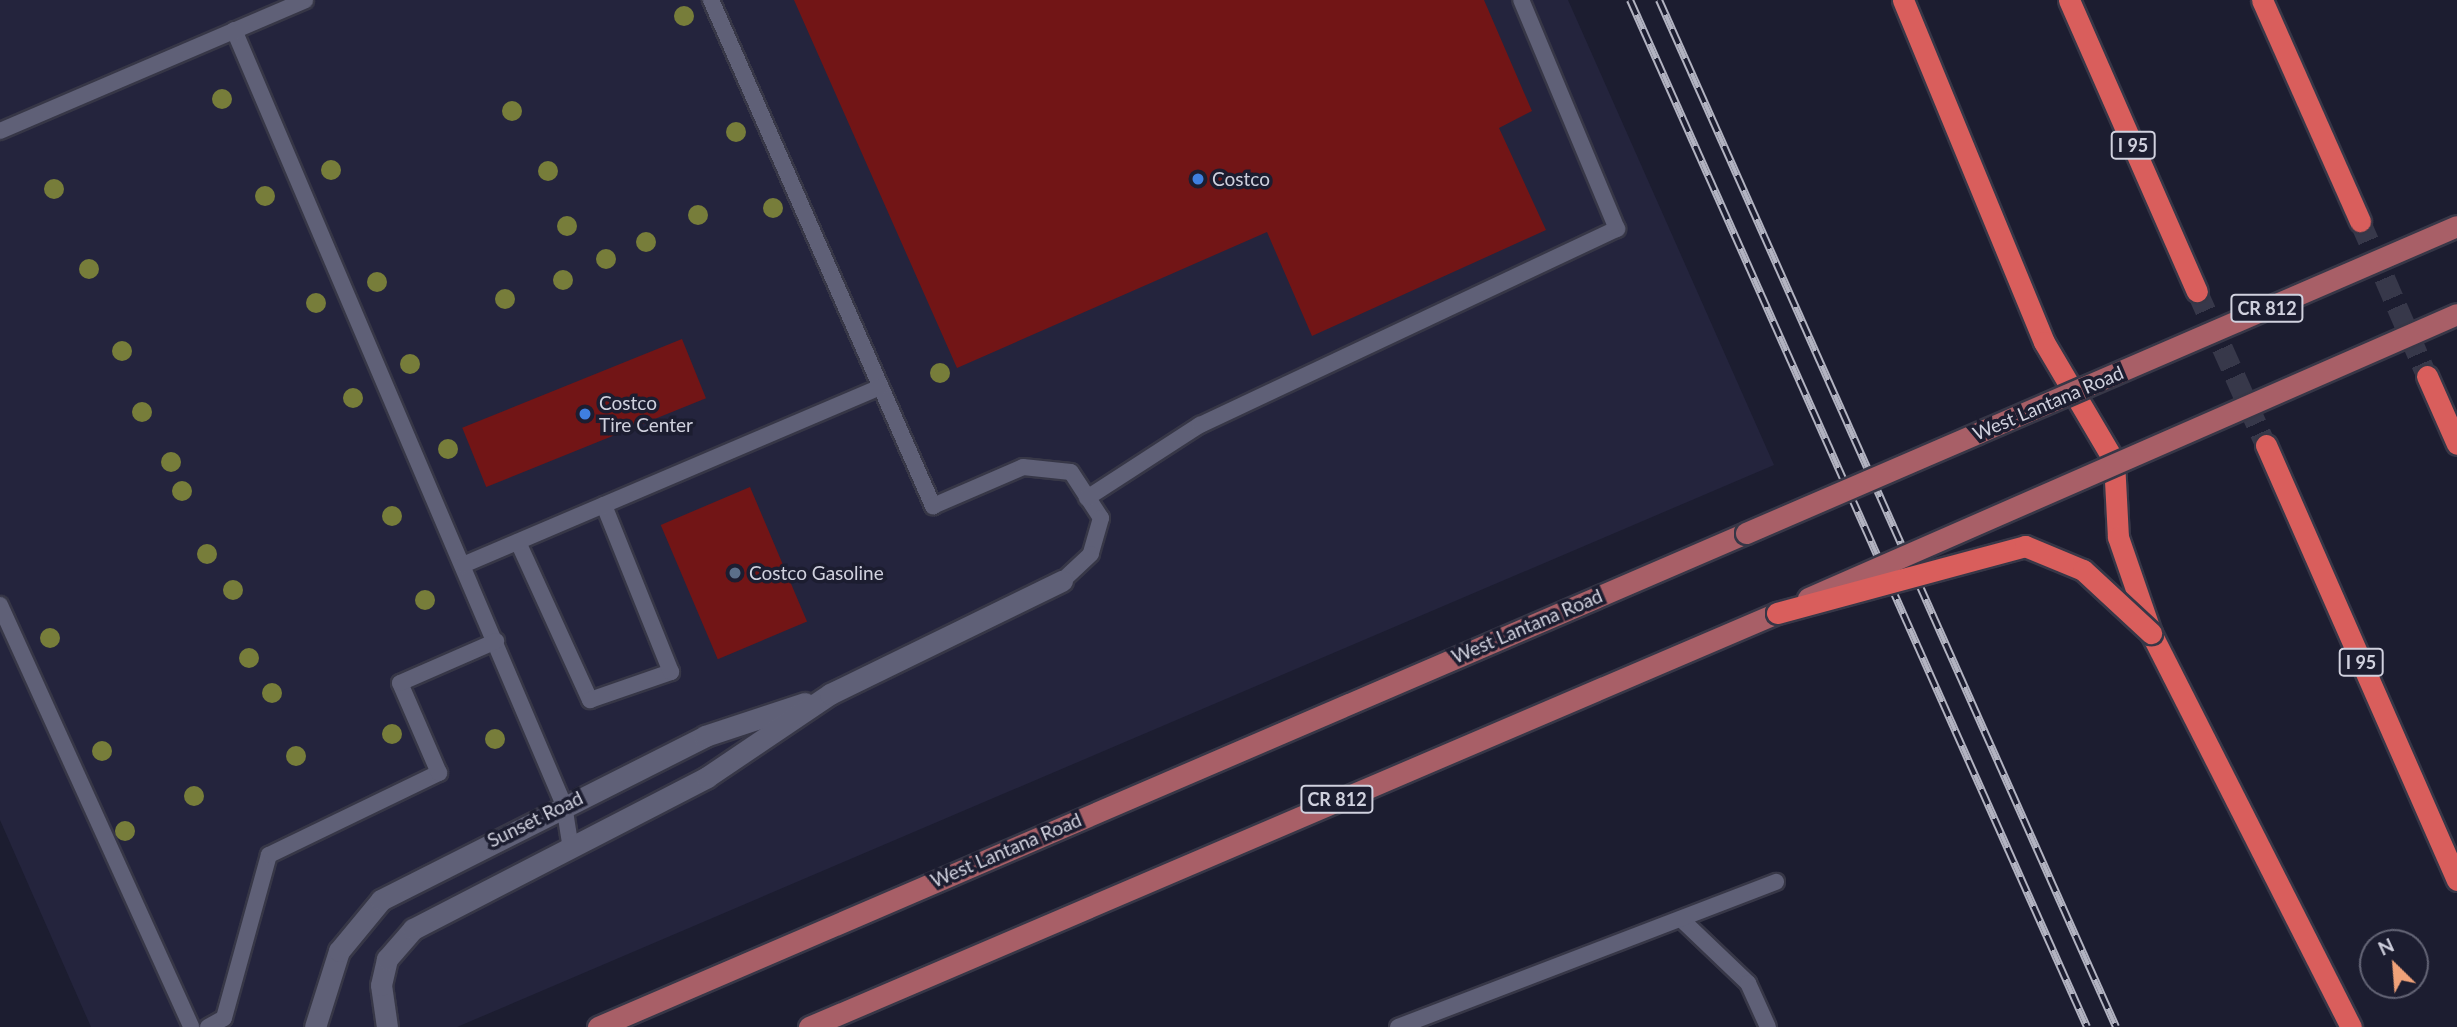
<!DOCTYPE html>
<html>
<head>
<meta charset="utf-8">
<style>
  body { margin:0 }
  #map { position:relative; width:2457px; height:1027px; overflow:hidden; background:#1c1d30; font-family:Lato,sans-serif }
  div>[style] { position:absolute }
  .built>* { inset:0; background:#24243d }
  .building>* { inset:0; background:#721516; transform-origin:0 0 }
  .highway-tunnel>* { height:21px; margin-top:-10.5px; transform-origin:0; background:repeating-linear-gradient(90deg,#37384a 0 21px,transparent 0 31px) }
  .roads { filter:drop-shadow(2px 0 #373747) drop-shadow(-2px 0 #373747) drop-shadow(0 2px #373747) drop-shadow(0 -2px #373747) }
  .lane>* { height:16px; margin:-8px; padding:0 8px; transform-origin:8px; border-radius:8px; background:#5f6077 }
  .street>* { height:21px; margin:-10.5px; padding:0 10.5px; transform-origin:10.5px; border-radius:10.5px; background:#5f6077 }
  .primary>* { height:21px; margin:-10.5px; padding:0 10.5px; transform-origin:10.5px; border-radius:10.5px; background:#a85f67 }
  .highway>* { height:21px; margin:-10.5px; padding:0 10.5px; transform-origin:10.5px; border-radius:10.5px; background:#d95e5c }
  .rail>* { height:8px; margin-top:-4px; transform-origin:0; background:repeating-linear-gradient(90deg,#1c1d30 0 16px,#b2b3c1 0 32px); box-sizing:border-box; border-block:2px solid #b2b3c1 }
  .bridges { filter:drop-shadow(2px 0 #373747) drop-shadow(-2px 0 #373747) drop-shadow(0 2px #373747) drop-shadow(0 -2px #373747) }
  .primary-bridge>* { height:21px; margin:-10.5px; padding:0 10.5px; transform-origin:10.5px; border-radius:10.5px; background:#a85f67 }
  .highway-bridge>* { height:21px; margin:-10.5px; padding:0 10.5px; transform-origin:10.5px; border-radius:10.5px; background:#d95e5c }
  .trees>* { width:20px; height:20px; margin:-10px; border-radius:50%; background:#777d3a }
  .dots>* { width:19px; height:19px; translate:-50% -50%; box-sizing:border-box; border:4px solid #1c1d30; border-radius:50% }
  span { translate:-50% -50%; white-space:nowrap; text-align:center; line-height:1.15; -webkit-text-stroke:7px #1c1d30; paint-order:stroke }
  .shield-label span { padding:2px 5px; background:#1c1d30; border:2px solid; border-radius:5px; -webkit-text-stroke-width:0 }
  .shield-label { font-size:18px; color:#d0d1de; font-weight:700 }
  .poi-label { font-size:19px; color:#d0d1de }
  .left { translate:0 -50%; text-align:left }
  .street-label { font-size:19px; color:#d0d1de }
  .north { position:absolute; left:2359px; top:929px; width:70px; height:70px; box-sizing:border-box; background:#1c1d30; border:2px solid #646576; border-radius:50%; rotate:335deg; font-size:19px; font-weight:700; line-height:28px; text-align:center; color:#d0d1de }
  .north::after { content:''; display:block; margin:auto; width:24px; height:32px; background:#f0a279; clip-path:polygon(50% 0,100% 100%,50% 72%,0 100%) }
</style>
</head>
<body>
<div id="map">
  <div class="built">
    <div style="clip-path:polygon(0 0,1568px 0,1774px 465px,457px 1027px,91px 1027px,0 820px)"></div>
  </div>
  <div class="building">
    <div style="clip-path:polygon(794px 0,1484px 0,1532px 111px,1499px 128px,1546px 230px,1312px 336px,1267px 232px,957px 368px)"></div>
    <div style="left:682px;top:339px;width:64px;height:237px;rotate:68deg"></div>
    <div style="left:750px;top:487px;width:146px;height:97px;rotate:67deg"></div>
  </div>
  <div class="highway-tunnel">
    <div style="left:2360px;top:221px;width:169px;rotate:66.6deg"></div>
    <div style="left:2197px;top:291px;width:169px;rotate:65.9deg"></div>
  </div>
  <div class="roads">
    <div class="lane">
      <div style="left:711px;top:0;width:553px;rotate:66.31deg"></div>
      <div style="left:933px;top:506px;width:98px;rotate:-23.4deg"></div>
      <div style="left:1023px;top:467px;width:48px;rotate:5.9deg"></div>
      <div style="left:1071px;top:472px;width:55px;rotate:56.9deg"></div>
      <div style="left:1101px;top:518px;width:37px;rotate:106deg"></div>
      <div style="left:1091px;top:554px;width:40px;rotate:137deg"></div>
      <div style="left:234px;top:30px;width:842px;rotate:66.94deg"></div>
      <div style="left:564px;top:805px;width:45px;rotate:81deg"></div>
      <div style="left:0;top:131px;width:332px;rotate:-23.2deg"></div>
      <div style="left:1087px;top:498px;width:135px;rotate:-32.9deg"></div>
      <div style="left:1200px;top:425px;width:461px;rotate:-25.2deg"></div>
      <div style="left:1617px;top:229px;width:248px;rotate:-112.7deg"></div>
      <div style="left:518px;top:542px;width:174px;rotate:65.5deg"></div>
      <div style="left:590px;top:700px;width:86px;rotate:-19.1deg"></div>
      <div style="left:671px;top:672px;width:180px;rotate:-111.9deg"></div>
      <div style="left:463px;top:565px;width:454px;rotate:-23.1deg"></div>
      <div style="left:0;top:605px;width:463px;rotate:65.6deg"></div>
      <div style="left:1681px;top:919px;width:93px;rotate:43.7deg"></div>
      <div style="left:1748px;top:983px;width:48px;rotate:65.6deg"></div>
      <div style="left:208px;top:1027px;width:18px;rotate:-29deg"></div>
      <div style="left:224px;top:1018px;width:169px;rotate:-74.6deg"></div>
      <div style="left:269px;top:855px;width:189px;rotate:-25.8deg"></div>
      <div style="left:439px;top:773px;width:98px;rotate:-113.4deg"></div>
      <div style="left:400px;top:683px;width:105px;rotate:-23.6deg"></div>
      <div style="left:1398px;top:1027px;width:405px;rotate:-21deg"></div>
    </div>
    <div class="street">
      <div style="left:315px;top:1027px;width:80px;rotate:-72.5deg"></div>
      <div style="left:339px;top:951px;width:66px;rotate:-50.5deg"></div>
      <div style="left:381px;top:900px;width:363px;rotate:-26.8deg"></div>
      <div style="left:705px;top:736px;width:105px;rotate:-18.3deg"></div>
      <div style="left:387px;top:1027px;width:42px;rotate:-98.1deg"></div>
      <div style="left:381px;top:985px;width:27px;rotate:-77deg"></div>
      <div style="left:387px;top:959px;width:40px;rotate:-49deg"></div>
      <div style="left:413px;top:929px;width:331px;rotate:-27.3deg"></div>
      <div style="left:707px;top:777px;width:148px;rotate:-34deg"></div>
      <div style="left:830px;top:694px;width:258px;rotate:-26deg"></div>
    </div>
    <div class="primary">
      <div style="left:598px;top:1027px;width:1250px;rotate:-23.28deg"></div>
      <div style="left:809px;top:1027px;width:1053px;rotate:-23.16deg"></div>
    </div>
    <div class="highway">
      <div style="left:1903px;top:0;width:370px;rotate:67.6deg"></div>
      <div style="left:2044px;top:342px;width:138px;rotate:59.5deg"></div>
      <div style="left:2114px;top:461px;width:76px;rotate:87deg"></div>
      <div style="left:2118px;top:537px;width:102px;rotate:71deg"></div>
      <div style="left:2151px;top:633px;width:442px;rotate:63.1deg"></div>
      <div style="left:2069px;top:0;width:318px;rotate:66.3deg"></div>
      <div style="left:2262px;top:0;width:242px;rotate:66.1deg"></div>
      <div style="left:2427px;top:376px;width:74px;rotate:66.2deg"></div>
      <div style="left:2266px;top:445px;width:475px;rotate:66.3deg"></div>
    </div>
  </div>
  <div class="rail">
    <div style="left:1630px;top:0;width:1124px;rotate:66.01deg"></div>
    <div style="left:1659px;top:0;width:1124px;rotate:66.01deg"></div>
  </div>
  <div class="bridges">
    <div class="primary-bridge">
      <div style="left:1746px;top:533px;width:774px;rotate:-23.35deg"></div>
      <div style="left:1808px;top:598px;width:708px;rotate:-23.63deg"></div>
    </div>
    <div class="highway-bridge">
      <div style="left:1777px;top:613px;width:257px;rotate:-15.1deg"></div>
      <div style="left:2025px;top:546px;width:63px;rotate:22.5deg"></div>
      <div style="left:2083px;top:570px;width:93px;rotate:42.8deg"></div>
    </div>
  </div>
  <div class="trees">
    <div style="left:684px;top:16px"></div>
    <div style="left:222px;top:99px"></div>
    <div style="left:512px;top:111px"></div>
    <div style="left:736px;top:132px"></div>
    <div style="left:331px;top:170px"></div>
    <div style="left:548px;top:171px"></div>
    <div style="left:54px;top:189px"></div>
    <div style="left:265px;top:196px"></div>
    <div style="left:773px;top:208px"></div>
    <div style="left:698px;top:215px"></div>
    <div style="left:567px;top:226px"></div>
    <div style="left:646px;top:242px"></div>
    <div style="left:606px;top:259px"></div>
    <div style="left:89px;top:269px"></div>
    <div style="left:563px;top:280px"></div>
    <div style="left:377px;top:282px"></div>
    <div style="left:505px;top:299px"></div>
    <div style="left:316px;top:303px"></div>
    <div style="left:122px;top:351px"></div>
    <div style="left:410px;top:364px"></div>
    <div style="left:940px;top:373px"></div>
    <div style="left:353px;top:398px"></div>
    <div style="left:142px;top:412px"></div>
    <div style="left:448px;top:449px"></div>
    <div style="left:171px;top:462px"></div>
    <div style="left:182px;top:491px"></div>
    <div style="left:392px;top:516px"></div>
    <div style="left:207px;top:554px"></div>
    <div style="left:233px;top:590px"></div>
    <div style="left:425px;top:600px"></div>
    <div style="left:50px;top:638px"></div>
    <div style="left:249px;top:658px"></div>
    <div style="left:272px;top:693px"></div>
    <div style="left:392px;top:734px"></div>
    <div style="left:495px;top:739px"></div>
    <div style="left:102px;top:751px"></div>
    <div style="left:296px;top:756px"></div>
    <div style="left:194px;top:796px"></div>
    <div style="left:125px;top:831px"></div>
  </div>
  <div class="dots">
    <div style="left:1198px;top:179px;background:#3f7fe0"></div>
    <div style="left:585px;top:414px;background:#3f7fe0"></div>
    <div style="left:735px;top:573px;background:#5c6f8a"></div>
  </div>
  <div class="shield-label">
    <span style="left:2133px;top:145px">I 95</span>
    <span style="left:2267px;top:308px">CR 812</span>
    <span style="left:2361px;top:662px">I 95</span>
    <span style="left:1337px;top:799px">CR 812</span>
  </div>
  <div class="poi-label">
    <span class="left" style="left:1212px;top:179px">Costco</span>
    <span class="left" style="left:599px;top:414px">Costco<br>Tire Center</span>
    <span class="left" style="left:749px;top:573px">Costco Gasoline</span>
  </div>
  <div class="street-label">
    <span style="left:2048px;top:403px;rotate:-23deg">West Lantana Road</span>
    <span style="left:1527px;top:626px;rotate:-23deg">West Lantana Road</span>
    <span style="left:535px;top:819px;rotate:-26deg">Sunset Road</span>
    <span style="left:1006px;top:850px;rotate:-23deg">West Lantana Road</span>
  </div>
  <div class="north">N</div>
</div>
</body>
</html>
